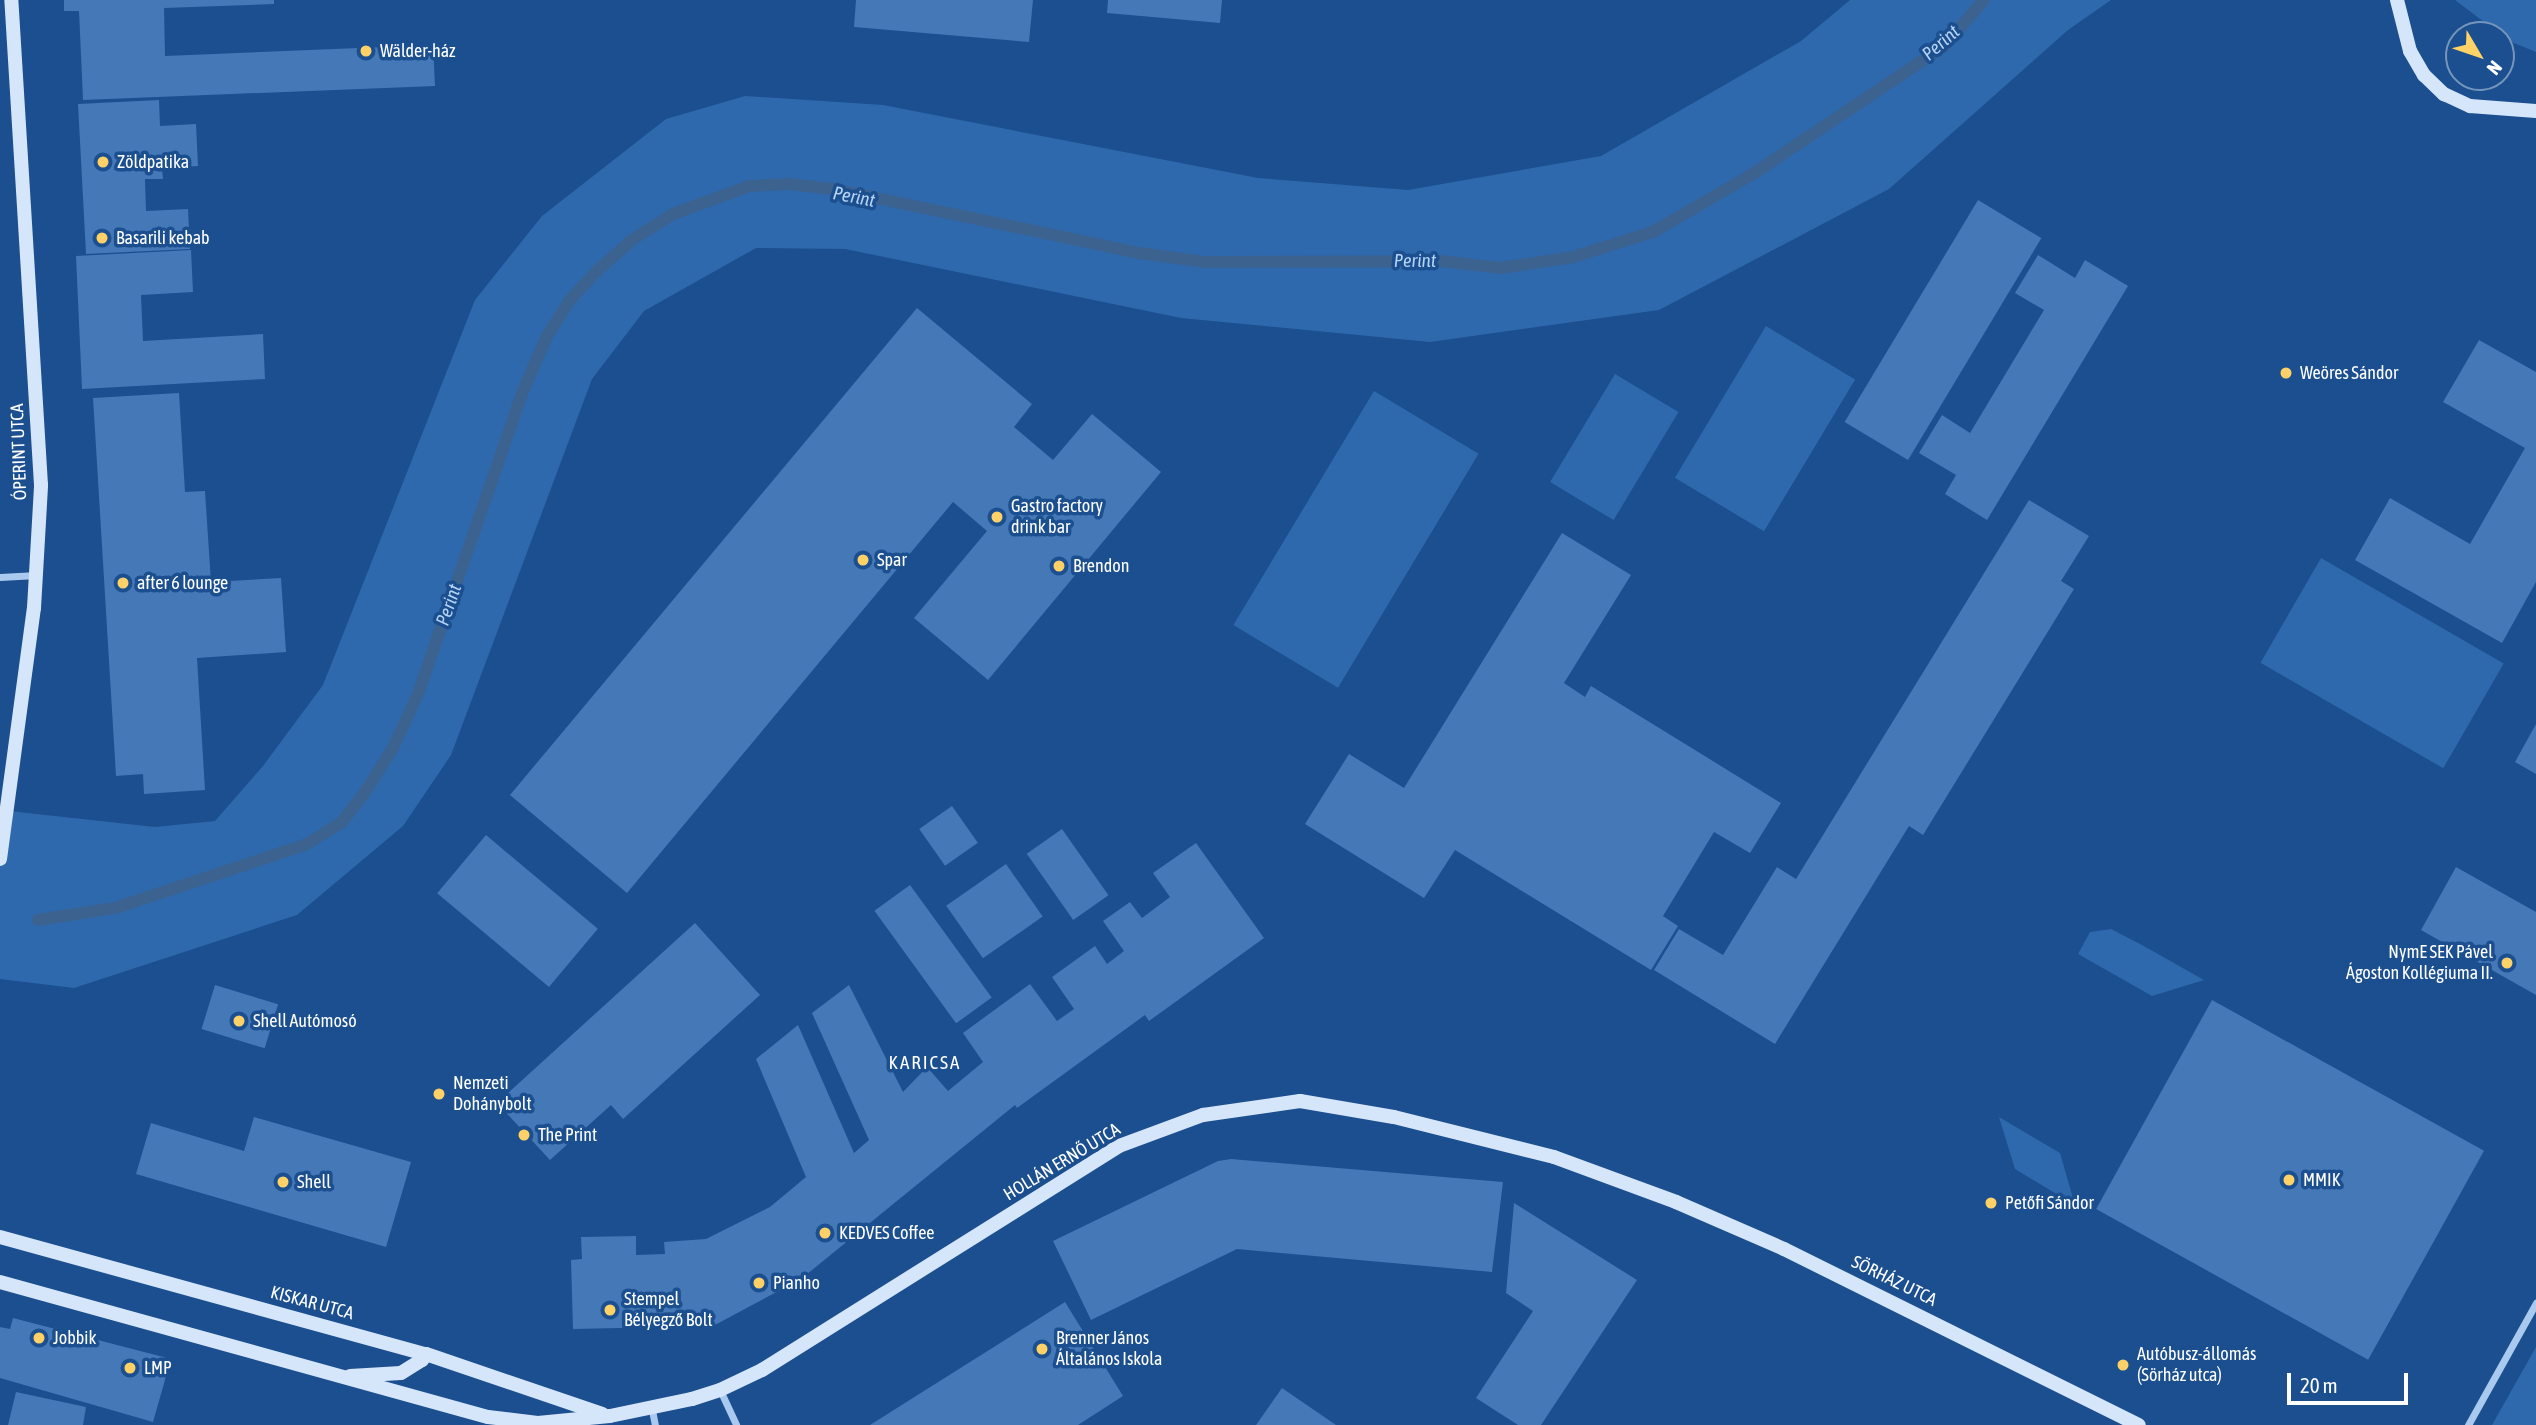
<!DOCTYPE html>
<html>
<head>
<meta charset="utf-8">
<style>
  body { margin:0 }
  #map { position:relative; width:2536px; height:1425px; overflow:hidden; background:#1b4f8f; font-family:"Asap Condensed",sans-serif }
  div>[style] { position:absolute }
  .green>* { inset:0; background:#2e69ad; transform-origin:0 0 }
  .stream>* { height:12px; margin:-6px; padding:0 6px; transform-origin:6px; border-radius:6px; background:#3c6290 }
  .building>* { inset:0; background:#4478b7; transform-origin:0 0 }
  .street>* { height:7px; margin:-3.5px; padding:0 3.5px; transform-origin:3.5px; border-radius:3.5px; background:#a9c9ee }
  .secondary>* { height:14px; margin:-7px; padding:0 7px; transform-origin:7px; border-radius:7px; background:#d6e6fa }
  .dots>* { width:19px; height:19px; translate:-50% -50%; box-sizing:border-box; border:4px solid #1b4f8f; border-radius:50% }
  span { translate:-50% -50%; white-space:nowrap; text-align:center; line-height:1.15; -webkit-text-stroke:7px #1b4f8f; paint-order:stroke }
  .poi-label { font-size:18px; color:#fff }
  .left { translate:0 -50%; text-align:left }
  .right { translate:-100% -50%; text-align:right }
  .street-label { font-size:18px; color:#fff }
  .water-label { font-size:19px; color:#b5d3f5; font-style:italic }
  .neighbourhood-label { font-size:19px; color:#fff; letter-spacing:2px }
  .north { position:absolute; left:2445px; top:21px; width:70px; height:70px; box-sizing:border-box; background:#1b4f8f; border:2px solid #7695bc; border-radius:50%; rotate:129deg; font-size:19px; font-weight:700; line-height:28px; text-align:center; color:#fff }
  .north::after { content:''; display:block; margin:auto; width:24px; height:32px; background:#ffd166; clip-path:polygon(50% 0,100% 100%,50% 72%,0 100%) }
  .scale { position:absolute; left:2287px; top:1373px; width:121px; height:32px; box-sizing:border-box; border:4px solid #fff; border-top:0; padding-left:9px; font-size:21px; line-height:24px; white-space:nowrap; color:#fff; -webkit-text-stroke:5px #1b4f8f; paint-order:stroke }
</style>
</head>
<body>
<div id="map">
  <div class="green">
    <div style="clip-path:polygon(1850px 0,2111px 0,2068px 30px,1889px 189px,1659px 310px,1430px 342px,1181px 318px,845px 249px,756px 248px,644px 311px,592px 379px,451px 755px,403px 826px,297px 915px,74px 988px,0 979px,0 810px,155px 827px,215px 821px,263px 766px,323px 685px,475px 300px,542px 216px,666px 119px,745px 96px,883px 105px,1258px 178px,1408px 190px,1601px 156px,1801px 41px)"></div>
    <div style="clip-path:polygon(2455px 0,2536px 0,2536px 52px,2509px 41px)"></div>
    <div style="left:1766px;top:326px;width:104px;height:177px;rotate:31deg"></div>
    <div style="left:1615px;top:374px;width:74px;height:126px;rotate:31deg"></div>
    <div style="left:1374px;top:391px;width:122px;height:273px;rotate:31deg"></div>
    <div style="left:2321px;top:558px;width:211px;height:121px;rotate:30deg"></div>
    <div style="clip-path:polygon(2111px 929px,2142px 945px,2204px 980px,2152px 996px,2078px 954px,2090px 932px)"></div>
    <div style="clip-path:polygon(1999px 1117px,2060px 1153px,2075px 1205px,2015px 1169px)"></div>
    <div style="clip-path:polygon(2536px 1347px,2536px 1425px,2492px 1425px)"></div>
  </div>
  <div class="stream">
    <div style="left:38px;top:920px;width:78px;rotate:-8.9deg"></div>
    <div style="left:115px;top:908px;width:202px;rotate:-18.4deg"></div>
    <div style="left:307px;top:844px;width:40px;rotate:-32deg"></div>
    <div style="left:341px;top:823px;width:36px;rotate:-52deg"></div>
    <div style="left:363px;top:795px;width:56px;rotate:-57.4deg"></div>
    <div style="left:393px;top:748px;width:60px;rotate:-65.2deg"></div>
    <div style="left:418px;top:694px;width:321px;rotate:-70.9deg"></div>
    <div style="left:523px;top:391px;width:60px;rotate:-66.4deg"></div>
    <div style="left:547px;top:336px;width:43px;rotate:-57.4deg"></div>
    <div style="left:570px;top:300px;width:40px;rotate:-47deg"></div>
    <div style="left:597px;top:271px;width:47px;rotate:-41.5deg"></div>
    <div style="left:632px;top:240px;width:49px;rotate:-32.4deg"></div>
    <div style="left:673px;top:214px;width:81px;rotate:-20.2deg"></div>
    <div style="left:749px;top:186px;width:40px;rotate:-2.9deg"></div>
    <div style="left:789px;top:184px;width:44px;rotate:6.5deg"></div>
    <div style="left:833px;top:189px;width:313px;rotate:11.8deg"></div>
    <div style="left:1139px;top:253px;width:68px;rotate:7.7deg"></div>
    <div style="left:1206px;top:262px;width:234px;rotate:-0.2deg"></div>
    <div style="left:1440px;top:261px;width:61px;rotate:6.5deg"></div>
    <div style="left:1501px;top:268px;width:73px;rotate:-8.7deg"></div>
    <div style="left:1573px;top:257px;width:84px;rotate:-17.4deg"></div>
    <div style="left:1653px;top:232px;width:119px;rotate:-30.2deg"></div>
    <div style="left:1756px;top:172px;width:226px;rotate:-33.8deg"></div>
    <div style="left:1944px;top:46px;width:61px;rotate:-49deg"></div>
  </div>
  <div class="building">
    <div style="clip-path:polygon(64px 0,274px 0,274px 4px,164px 8px,165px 56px,433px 45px,435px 86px,83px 100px,79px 11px,64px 11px)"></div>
    <div style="clip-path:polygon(856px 0,1033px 0,1029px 42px,854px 27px)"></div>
    <div style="clip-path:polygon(1108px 0,1222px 0,1220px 23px,1107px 13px)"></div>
    <div style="clip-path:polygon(159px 100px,160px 126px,196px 124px,198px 166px,162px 168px,163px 179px,145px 179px,146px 211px,188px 209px,190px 249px,86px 254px,78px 104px)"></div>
    <div style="left:1978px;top:200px;width:74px;height:259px;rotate:31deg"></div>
    <div style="clip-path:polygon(191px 250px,193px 292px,141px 295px,143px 341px,263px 334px,265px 379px,82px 389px,76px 256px)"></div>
    <div style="clip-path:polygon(2038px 255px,2075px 278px,2085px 260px,2128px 286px,1987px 520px,1945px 494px,1956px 475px,1919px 453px,1942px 415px,1970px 433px,2044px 310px,2015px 293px)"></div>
    <div style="clip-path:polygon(917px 308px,1032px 404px,1014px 427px,1053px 460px,1092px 414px,1161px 472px,988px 680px,914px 618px,987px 531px,953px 502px,627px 893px,510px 795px)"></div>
    <div style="clip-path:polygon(2479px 340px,2536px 372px,2536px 582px,2502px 643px,2355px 560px,2390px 498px,2470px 544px,2525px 448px,2443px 402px)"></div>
    <div style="clip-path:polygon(179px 393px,185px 492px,205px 491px,211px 582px,281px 578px,286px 652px,197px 658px,205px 790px,144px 794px,143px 774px,116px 776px,93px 398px)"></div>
    <div style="clip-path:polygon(2029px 500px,2089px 536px,2061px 581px,2074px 589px,1923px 835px,1909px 826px,1775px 1044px,1654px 970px,1679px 929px,1723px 955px,1777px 867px,1796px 879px)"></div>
    <div style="clip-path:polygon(1562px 533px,1631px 575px,1564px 683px,1585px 697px,1591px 686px,1781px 803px,1750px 853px,1714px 832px,1663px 916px,1678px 926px,1651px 970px,1455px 850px,1424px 898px,1305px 824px,1349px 754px,1404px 788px)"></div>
    <div style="clip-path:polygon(2536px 724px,2536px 774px,2515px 762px)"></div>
    <div style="left:952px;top:806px;width:45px;height:40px;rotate:55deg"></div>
    <div style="left:1062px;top:829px;width:81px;height:43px;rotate:55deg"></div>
    <div style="left:486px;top:835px;width:146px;height:76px;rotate:40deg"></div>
    <div style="clip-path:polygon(1196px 843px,1264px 938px,1149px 1021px,1145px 1015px,1017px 1108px,1015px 1105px,801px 1279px,713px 1326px,573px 1329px,571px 1260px,582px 1259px,581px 1237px,636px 1236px,636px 1255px,665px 1254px,664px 1242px,706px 1239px,770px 1207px,806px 1177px,756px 1059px,798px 1025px,854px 1153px,869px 1140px,812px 1013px,849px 985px,903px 1092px,927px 1067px,948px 1091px,983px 1062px,963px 1033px,1030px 984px,1057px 1021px,1074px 1009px,1052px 977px,1095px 946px,1107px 964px,1124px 951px,1103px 921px,1130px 902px,1142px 918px,1170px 897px,1153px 873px)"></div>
    <div style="left:1006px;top:864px;width:64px;height:73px;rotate:55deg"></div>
    <div style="clip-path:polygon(2456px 867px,2536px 912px,2536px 995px,2421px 930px)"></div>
    <div style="left:910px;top:885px;width:139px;height:44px;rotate:54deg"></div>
    <div style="clip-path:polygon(695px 923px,760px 995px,623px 1119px,611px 1105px,550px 1160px,497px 1103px)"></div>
    <div style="left:215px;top:985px;width:66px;height:46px;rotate:17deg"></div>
    <div style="left:2212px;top:1000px;width:311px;height:239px;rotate:29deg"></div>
    <div style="clip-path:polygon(254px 1117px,411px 1162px,386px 1247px,136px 1174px,151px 1123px,244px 1151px)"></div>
    <div style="clip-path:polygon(1231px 1159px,1503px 1182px,1492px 1272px,1237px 1249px,1091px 1320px,1053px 1241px,1218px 1161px)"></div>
    <div style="clip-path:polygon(1514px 1203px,1637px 1280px,1541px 1425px,1518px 1425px,1476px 1398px,1533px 1311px,1506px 1293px)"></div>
    <div style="clip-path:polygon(1065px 1302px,1123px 1396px,1078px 1425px,870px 1425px)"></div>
    <div style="clip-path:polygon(13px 1318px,171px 1359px,153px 1422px,0 1378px,0 1327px,10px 1329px)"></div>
    <div style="clip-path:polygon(1282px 1388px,1336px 1425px,1256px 1425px)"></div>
    <div style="clip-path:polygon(16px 1392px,86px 1407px,83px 1425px,8px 1425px)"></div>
  </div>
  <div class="street">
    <div style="left:0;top:577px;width:37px;rotate:-3deg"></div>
    <div style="left:720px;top:1390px;width:38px;rotate:65deg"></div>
    <div style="left:652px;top:1410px;width:15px;rotate:79deg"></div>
    <div style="left:2468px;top:1425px;width:140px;rotate:-60.9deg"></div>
  </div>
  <div class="secondary">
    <div style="left:2397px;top:0;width:53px;rotate:75.7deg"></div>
    <div style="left:2410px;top:51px;width:28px;rotate:60deg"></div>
    <div style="left:2424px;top:75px;width:28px;rotate:44deg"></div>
    <div style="left:2444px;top:94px;width:29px;rotate:25deg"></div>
    <div style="left:2470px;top:106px;width:66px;rotate:4.3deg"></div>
    <div style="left:0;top:859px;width:253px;rotate:-82.3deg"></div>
    <div style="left:34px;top:608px;width:123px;rotate:-86.7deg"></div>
    <div style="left:41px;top:485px;width:486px;rotate:-93.5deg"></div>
    <div style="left:0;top:1237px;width:442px;rotate:15.4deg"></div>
    <div style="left:426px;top:1354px;width:186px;rotate:18.8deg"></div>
    <div style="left:0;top:1282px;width:506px;rotate:15.46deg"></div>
    <div style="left:488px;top:1417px;width:50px;rotate:6.8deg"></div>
    <div style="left:538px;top:1423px;width:72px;rotate:-5.6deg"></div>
    <div style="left:610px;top:1416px;width:84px;rotate:-11.7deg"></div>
    <div style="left:692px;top:1399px;width:29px;rotate:-18deg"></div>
    <div style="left:720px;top:1390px;width:47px;rotate:-25.5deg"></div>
    <div style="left:762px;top:1370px;width:421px;rotate:-32.1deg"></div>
    <div style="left:1119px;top:1146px;width:90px;rotate:-20.3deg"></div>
    <div style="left:1203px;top:1115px;width:98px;rotate:-8.2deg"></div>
    <div style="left:1300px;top:1101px;width:95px;rotate:9.7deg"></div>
    <div style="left:1394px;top:1117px;width:165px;rotate:14deg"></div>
    <div style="left:1554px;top:1157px;width:130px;rotate:20.2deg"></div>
    <div style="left:1676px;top:1202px;width:118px;rotate:23.5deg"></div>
    <div style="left:1784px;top:1249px;width:396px;rotate:26.4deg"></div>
    <div style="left:350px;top:1376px;width:51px;rotate:-3.4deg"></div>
    <div style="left:401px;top:1373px;width:25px;rotate:-32deg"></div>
    <div style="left:422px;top:1360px;width:7px;rotate:-56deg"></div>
  </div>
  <div class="dots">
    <div style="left:366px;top:51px;background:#ffd166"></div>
    <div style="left:103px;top:162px;background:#ffd166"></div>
    <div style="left:102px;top:238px;background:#ffd166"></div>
    <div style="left:2286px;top:373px;background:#ffd166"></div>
    <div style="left:997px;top:517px;background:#ffd166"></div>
    <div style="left:863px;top:560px;background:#ffd166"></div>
    <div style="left:1059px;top:566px;background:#ffd166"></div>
    <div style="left:123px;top:583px;background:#ffd166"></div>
    <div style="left:2507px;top:963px;background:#ffd166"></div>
    <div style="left:239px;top:1021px;background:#ffd166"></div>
    <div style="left:439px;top:1094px;background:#ffd166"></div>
    <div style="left:524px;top:1135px;background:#ffd166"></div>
    <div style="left:2289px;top:1180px;background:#ffd166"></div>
    <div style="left:283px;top:1182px;background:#ffd166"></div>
    <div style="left:1991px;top:1203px;background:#ffd166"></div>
    <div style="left:825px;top:1233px;background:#ffd166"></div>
    <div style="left:759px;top:1283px;background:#ffd166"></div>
    <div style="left:610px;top:1310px;background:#ffd166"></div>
    <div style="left:39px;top:1338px;background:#ffd166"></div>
    <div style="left:1042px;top:1349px;background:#ffd166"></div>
    <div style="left:2123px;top:1365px;background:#ffd166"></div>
    <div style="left:130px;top:1368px;background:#ffd166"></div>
  </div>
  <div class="poi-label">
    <span class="left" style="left:380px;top:51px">Wälder-ház</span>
    <span class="left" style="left:117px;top:162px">Zöldpatika</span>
    <span class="left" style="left:116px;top:238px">Basarili kebab</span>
    <span class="left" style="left:2300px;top:373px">Weöres Sándor</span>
    <span class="left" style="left:1011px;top:517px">Gastro factory<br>drink bar</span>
    <span class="left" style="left:877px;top:560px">Spar</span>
    <span class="left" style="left:1073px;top:566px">Brendon</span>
    <span class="left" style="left:137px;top:583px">after 6 lounge</span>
    <span class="right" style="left:2493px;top:963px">NymE SEK Pável<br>Ágoston Kollégiuma II.</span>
    <span class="left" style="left:253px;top:1021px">Shell Autómosó</span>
    <span class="left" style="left:453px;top:1094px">Nemzeti<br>Dohánybolt</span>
    <span class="left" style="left:538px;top:1135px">The Print</span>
    <span class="left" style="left:2303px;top:1180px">MMIK</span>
    <span class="left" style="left:297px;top:1182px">Shell</span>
    <span class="left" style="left:2005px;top:1203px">Petőfi Sándor</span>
    <span class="left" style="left:839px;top:1233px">KEDVES Coffee</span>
    <span class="left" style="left:773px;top:1283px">Pianho</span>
    <span class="left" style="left:624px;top:1310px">Stempel<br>Bélyegző Bolt</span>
    <span class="left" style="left:53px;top:1338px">Jobbik</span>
    <span class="left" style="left:1056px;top:1349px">Brenner János<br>Általános Iskola</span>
    <span class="left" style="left:2137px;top:1365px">Autóbusz-állomás<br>(Sörház utca)</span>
    <span class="left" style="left:144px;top:1368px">LMP</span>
  </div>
  <div class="street-label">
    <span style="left:19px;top:452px;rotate:-92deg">ÓPERINT UTCA</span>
    <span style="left:1062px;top:1162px;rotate:-31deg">HOLLÁN ERNŐ UTCA</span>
    <span style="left:1894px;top:1281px;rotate:26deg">SÖRHÁZ UTCA</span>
    <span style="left:312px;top:1303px;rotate:15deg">KISKAR UTCA</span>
  </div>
  <div class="water-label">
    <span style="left:1941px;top:43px;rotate:-41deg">Perint</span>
    <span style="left:854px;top:197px;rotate:11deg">Perint</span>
    <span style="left:1415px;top:261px">Perint</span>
    <span style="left:449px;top:605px;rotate:-71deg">Perint</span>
  </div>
  <div class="neighbourhood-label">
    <span style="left:925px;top:1063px">KARICSA</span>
  </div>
  <div class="north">N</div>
  <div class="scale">20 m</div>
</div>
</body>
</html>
